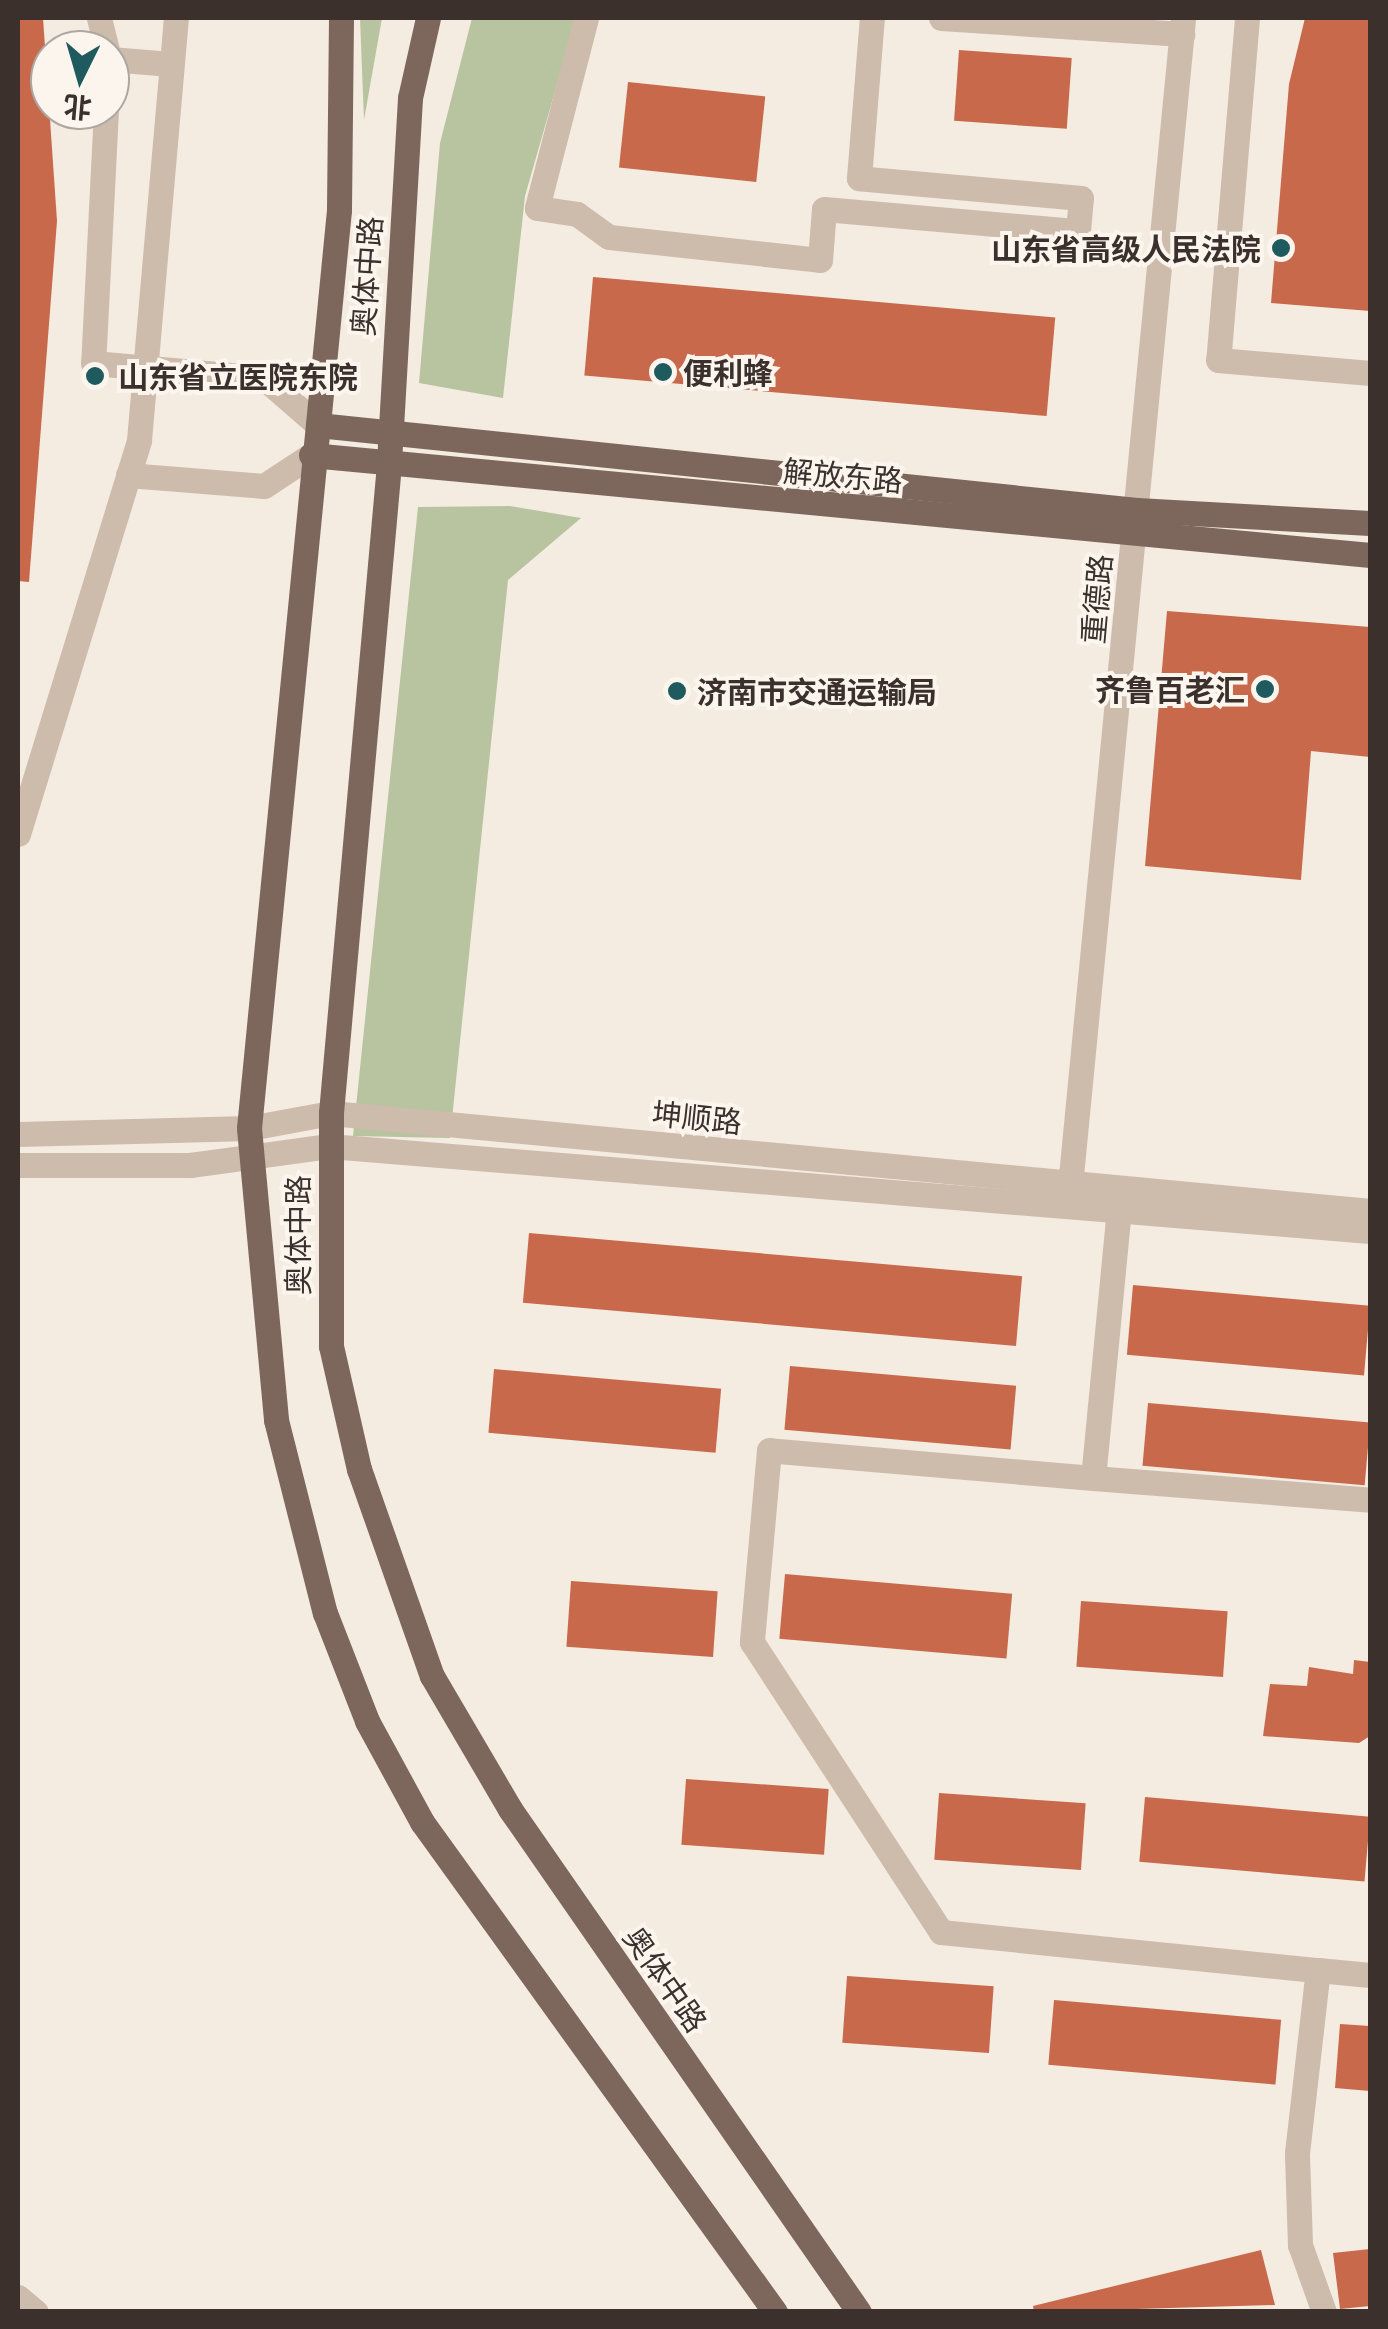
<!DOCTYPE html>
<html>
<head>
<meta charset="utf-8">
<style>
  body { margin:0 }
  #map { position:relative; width:1388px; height:2329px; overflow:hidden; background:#f4ebe1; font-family:Barlow,"Noto Sans SC",sans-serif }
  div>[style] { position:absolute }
  .green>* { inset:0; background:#b8c4a0 }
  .building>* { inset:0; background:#c8694b; transform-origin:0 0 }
  .minor>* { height:25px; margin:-12.5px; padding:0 12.5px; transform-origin:12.5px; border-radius:12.5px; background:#cdbbac }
  .major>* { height:25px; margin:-12.5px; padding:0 12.5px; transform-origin:12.5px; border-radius:12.5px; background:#7d675c }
  .dots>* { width:28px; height:28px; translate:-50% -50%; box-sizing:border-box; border:5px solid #fbf5ee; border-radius:50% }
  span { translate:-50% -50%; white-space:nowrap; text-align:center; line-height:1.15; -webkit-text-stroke:8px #fbf5ee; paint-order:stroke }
  .poi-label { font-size:30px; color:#3b302b; font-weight:700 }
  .right { translate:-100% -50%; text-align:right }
  .left { translate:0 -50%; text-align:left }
  .street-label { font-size:30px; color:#3b302b }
  .frame { position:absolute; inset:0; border:20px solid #3b302b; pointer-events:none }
  .north { position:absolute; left:30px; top:30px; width:100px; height:100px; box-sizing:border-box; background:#fbf5ee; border:2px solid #aea6a0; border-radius:50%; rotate:185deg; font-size:28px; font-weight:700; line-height:40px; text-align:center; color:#3b302b }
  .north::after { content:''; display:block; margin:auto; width:35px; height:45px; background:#1f5a5e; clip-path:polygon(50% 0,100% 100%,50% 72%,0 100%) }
</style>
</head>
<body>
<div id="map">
  <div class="green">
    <div style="clip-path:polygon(360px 18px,382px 18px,364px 120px)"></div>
    <div style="clip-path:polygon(472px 18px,576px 18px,525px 196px,503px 398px,419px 383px,440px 143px)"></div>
    <div style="clip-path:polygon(510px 506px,581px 518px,508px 580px,450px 1138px,353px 1136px,418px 507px)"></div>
  </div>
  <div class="building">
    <div style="clip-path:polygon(18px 18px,43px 18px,57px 221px,29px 582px,18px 581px)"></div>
    <div style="clip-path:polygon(1305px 18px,1370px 18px,1370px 311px,1271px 303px,1289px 84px)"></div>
    <div style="left:959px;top:50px;width:113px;height:71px;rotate:4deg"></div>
    <div style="left:628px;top:82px;width:138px;height:86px;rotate:6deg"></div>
    <div style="left:593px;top:277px;width:464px;height:99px;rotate:5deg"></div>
    <div style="clip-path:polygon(1167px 611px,1370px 627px,1370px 757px,1311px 751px,1301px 880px,1145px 866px)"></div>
    <div style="left:529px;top:1233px;width:495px;height:70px;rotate:5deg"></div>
    <div style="left:1133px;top:1285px;width:238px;height:70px;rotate:5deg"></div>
    <div style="left:790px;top:1366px;width:227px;height:64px;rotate:5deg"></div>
    <div style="left:494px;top:1369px;width:228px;height:64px;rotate:5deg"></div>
    <div style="left:1148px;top:1403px;width:223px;height:63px;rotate:5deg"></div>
    <div style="left:785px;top:1574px;width:228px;height:65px;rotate:5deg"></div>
    <div style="left:571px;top:1581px;width:147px;height:66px;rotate:4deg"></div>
    <div style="left:1081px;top:1601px;width:147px;height:66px;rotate:4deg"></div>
    <div style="clip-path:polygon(1354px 1660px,1370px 1662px,1370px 1736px,1359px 1743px,1263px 1736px,1270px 1684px,1307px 1686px,1309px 1667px,1353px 1674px)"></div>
    <div style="left:686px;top:1779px;width:143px;height:66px;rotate:4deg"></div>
    <div style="left:939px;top:1793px;width:147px;height:67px;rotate:4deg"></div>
    <div style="left:1145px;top:1797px;width:226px;height:65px;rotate:5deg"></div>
    <div style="left:847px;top:1976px;width:147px;height:67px;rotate:4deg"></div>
    <div style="left:1054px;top:2000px;width:228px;height:65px;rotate:5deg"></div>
    <div style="clip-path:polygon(1340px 2024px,1370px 2026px,1370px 2091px,1335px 2088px)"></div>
    <div style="clip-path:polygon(1370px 2249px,1370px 2306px,1340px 2309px,1333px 2253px)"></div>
    <div style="clip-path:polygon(1261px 2250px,1275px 2305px,1034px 2312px,1033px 2306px)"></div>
  </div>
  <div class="minor">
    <div style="left:99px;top:18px;width:33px;rotate:76deg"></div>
    <div style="left:586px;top:18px;width:196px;rotate:104.5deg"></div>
    <div style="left:537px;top:208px;width:40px;rotate:8.5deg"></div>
    <div style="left:577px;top:214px;width:39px;rotate:36deg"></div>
    <div style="left:609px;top:237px;width:212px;rotate:6.2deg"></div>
    <div style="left:820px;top:260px;width:51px;rotate:-85.5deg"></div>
    <div style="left:824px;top:209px;width:255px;rotate:5deg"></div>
    <div style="left:1078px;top:231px;width:33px;rotate:-85deg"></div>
    <div style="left:1081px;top:198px;width:223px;rotate:-174.9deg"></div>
    <div style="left:859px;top:178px;width:161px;rotate:-85.4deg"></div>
    <div style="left:941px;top:18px;width:242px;rotate:3.8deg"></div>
    <div style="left:1247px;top:18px;width:343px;rotate:94.8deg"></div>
    <div style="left:1218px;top:360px;width:153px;rotate:4.9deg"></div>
    <div style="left:110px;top:59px;width:61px;rotate:4.7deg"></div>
    <div style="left:106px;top:110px;width:253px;rotate:92.9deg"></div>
    <div style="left:93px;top:363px;width:172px;rotate:5deg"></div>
    <div style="left:264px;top:378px;width:72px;rotate:41deg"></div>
    <div style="left:128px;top:475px;width:136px;rotate:4.6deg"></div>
    <div style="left:264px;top:486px;width:56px;rotate:-33.4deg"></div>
    <div style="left:18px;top:834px;width:412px;rotate:-72.9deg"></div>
    <div style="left:139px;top:440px;width:424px;rotate:-85deg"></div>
    <div style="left:18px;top:1134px;width:231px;rotate:-1.5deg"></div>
    <div style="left:249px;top:1128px;width:83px;rotate:-10.4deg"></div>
    <div style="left:331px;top:1113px;width:1044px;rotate:5.39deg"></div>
    <div style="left:18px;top:1165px;width:172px"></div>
    <div style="left:190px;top:1165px;width:140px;rotate:-7.8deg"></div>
    <div style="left:329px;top:1146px;width:1044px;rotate:4.67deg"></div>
    <div style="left:1070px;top:1186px;width:1173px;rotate:-84.47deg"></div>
    <div style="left:1120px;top:1198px;width:281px;rotate:95.5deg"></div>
    <div style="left:1093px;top:1478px;width:278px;rotate:4.5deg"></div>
    <div style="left:1093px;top:1478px;width:325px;rotate:-175.1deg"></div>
    <div style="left:769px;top:1450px;width:193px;rotate:95.1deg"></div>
    <div style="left:752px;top:1642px;width:346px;rotate:56.9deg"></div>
    <div style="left:941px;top:1932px;width:379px;rotate:5.8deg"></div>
    <div style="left:18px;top:2297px;width:23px;rotate:40deg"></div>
    <div style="left:1324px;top:2312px;width:71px;rotate:-109.7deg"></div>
    <div style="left:1300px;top:2245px;width:92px;rotate:-91.9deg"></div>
    <div style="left:1297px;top:2153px;width:184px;rotate:-83.5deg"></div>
    <div style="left:1318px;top:1970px;width:52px;rotate:5.5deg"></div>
  </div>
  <div class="major">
    <div style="left:341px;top:18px;width:192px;rotate:90.6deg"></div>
    <div style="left:339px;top:210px;width:922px;rotate:95.6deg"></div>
    <div style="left:249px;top:1128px;width:293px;rotate:84.7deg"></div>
    <div style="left:276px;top:1420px;width:199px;rotate:75.8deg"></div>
    <div style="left:325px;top:1613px;width:116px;rotate:68.7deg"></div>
    <div style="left:367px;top:1721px;width:115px;rotate:61.4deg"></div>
    <div style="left:422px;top:1822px;width:604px;rotate:54.23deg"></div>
    <div style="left:428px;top:18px;width:82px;rotate:102.7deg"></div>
    <div style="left:410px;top:98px;width:367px;rotate:93.3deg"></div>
    <div style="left:389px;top:464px;width:652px;rotate:95.11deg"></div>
    <div style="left:331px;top:1113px;width:233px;rotate:90deg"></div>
    <div style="left:331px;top:1346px;width:126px;rotate:77.2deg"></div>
    <div style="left:359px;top:1469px;width:219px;rotate:70.6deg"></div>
    <div style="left:432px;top:1676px;width:154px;rotate:59.6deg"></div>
    <div style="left:510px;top:1809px;width:612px;rotate:55.25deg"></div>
    <div style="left:318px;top:425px;width:823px;rotate:5.93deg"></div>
    <div style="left:1137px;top:510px;width:233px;rotate:3.2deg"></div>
    <div style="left:311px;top:455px;width:1064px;rotate:5.39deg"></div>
  </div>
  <div class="dots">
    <div style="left:1281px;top:248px;background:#1f5a5e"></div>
    <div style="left:663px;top:372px;background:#1f5a5e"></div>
    <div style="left:95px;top:376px;background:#1f5a5e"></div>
    <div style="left:1265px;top:689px;background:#1f5a5e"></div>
    <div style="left:677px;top:691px;background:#1f5a5e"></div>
  </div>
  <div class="poi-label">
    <span class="right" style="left:1261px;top:248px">山东省高级人民法院</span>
    <span class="left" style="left:683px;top:372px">便利蜂</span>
    <span class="left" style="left:118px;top:376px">山东省立医院东院</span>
    <span class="right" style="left:1245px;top:689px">齐鲁百老汇</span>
    <span class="left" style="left:697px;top:691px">济南市交通运输局</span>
  </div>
  <div class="street-label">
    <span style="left:366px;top:276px;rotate:-86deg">奥体中路</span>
    <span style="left:843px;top:475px;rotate:5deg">解放东路</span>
    <span style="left:1096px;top:599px;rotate:-85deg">重德路</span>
    <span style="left:697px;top:1117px;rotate:6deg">坤顺路</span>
    <span style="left:297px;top:1235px;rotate:-90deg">奥体中路</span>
    <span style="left:666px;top:1979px;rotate:55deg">奥体中路</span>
  </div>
  <div class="frame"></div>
  <div class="north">北</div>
</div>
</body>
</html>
